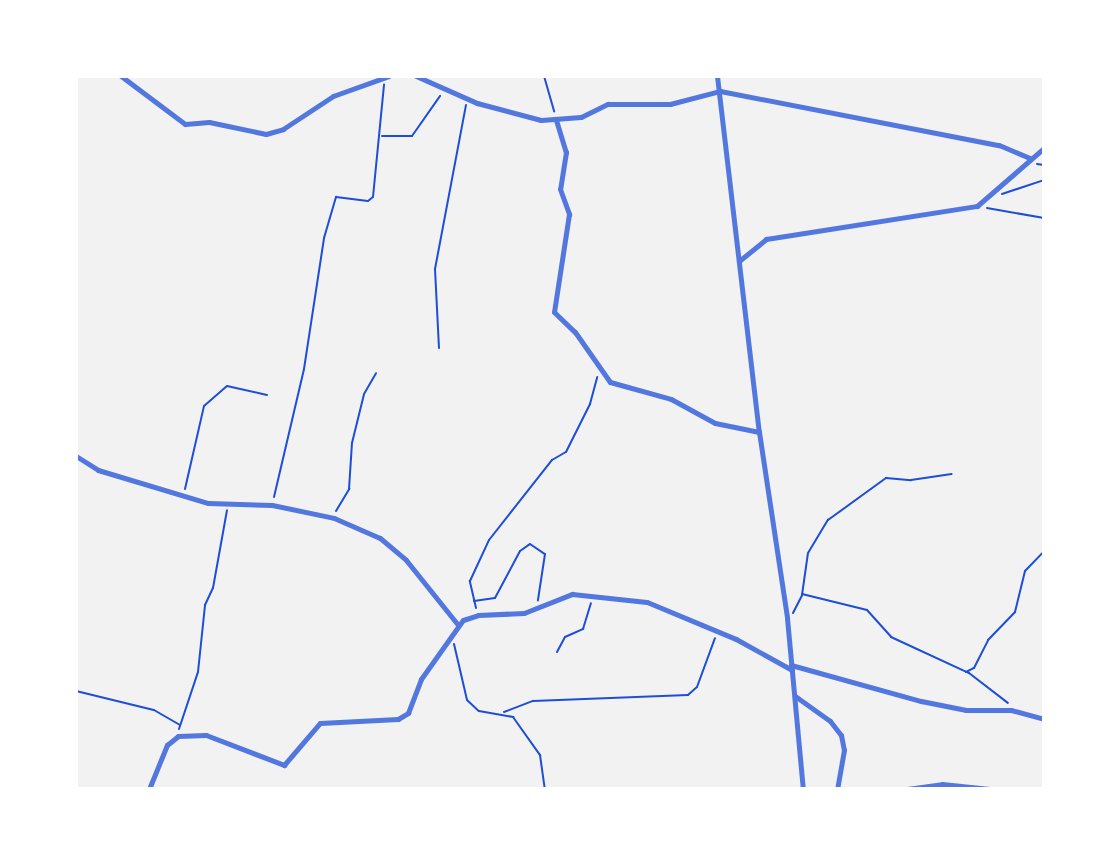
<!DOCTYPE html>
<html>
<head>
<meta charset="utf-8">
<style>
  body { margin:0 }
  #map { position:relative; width:1120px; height:865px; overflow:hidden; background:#f2f2f2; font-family:Raleway,sans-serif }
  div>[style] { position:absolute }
  .path>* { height:2px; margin:-1px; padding:0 1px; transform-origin:1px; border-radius:1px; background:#1d4ed8 }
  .minor>* { height:5px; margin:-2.5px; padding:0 2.5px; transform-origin:2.5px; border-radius:2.5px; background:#5277de }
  span { translate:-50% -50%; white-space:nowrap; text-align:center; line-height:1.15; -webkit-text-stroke:5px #fff; paint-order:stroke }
  .frame { position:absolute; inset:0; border:78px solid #fff; pointer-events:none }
</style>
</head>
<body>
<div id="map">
  <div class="path">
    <div style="left:544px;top:76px;width:37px;rotate:74deg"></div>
    <div style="left:382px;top:136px;width:30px"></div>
    <div style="left:412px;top:136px;width:49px;rotate:-55deg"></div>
    <div style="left:1037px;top:164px;width:7px;rotate:8deg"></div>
    <div style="left:1002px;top:194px;width:44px;rotate:-18.4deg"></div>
    <div style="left:987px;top:208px;width:58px;rotate:10deg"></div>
    <div style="left:439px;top:348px;width:79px;rotate:-92.9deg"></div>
    <div style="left:435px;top:269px;width:167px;rotate:-79.3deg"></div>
    <div style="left:185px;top:489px;width:85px;rotate:-77.1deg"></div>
    <div style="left:204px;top:406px;width:30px;rotate:-41deg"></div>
    <div style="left:227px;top:386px;width:41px;rotate:12.7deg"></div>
    <div style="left:274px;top:497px;width:131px;rotate:-76.8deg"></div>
    <div style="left:304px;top:369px;width:133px;rotate:-81.3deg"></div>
    <div style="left:324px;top:238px;width:43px;rotate:-73.7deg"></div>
    <div style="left:336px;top:197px;width:32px;rotate:7deg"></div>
    <div style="left:368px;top:201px;width:6px;rotate:-39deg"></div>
    <div style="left:373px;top:197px;width:113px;rotate:-84.4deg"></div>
    <div style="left:336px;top:511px;width:26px;rotate:-59deg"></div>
    <div style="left:349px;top:489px;width:46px;rotate:-86.3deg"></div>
    <div style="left:352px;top:443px;width:50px;rotate:-76.2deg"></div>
    <div style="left:364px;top:394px;width:24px;rotate:-60deg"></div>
    <div style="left:802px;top:594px;width:67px;rotate:13.8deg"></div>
    <div style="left:867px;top:610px;width:36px;rotate:48deg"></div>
    <div style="left:891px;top:637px;width:86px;rotate:24.8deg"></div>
    <div style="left:969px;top:673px;width:49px;rotate:37.6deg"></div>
    <div style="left:474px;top:601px;width:21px;rotate:-8deg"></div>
    <div style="left:495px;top:598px;width:53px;rotate:-62deg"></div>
    <div style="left:520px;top:551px;width:12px;rotate:-35deg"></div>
    <div style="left:530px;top:544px;width:18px;rotate:34deg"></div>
    <div style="left:545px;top:554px;width:47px;rotate:98.7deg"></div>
    <div style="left:476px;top:608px;width:28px;rotate:-103deg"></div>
    <div style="left:470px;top:581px;width:45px;rotate:-65.1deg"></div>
    <div style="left:489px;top:540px;width:102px;rotate:-51.8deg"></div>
    <div style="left:552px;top:460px;width:16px;rotate:-30deg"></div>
    <div style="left:566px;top:452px;width:54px;rotate:-63.4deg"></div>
    <div style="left:590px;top:404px;width:28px;rotate:-75deg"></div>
    <div style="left:793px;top:613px;width:20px;rotate:-63deg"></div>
    <div style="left:802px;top:595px;width:42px;rotate:-81.9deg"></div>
    <div style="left:808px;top:553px;width:39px;rotate:-59deg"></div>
    <div style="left:828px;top:520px;width:72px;rotate:-35.9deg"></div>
    <div style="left:886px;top:478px;width:25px;rotate:5deg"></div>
    <div style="left:911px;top:480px;width:41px;rotate:-8.3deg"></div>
    <div style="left:454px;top:644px;width:57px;rotate:76.9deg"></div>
    <div style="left:467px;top:700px;width:16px;rotate:43deg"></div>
    <div style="left:479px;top:711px;width:35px;rotate:10deg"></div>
    <div style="left:513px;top:717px;width:47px;rotate:54.6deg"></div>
    <div style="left:540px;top:755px;width:34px;rotate:82deg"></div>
    <div style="left:557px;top:652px;width:17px;rotate:-62deg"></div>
    <div style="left:565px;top:637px;width:20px;rotate:-24deg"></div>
    <div style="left:583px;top:629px;width:27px;rotate:-73deg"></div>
    <div style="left:966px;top:672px;width:9px;rotate:-27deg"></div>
    <div style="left:974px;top:668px;width:31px;rotate:-63deg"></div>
    <div style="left:988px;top:640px;width:39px;rotate:-46deg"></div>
    <div style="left:1015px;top:612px;width:42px;rotate:-76.3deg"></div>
    <div style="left:1025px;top:571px;width:28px;rotate:-46deg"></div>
    <div style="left:76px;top:691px;width:80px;rotate:13.7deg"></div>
    <div style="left:154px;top:710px;width:30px;rotate:30deg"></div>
    <div style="left:504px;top:712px;width:31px;rotate:-21deg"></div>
    <div style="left:533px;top:701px;width:155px;rotate:-2.2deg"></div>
    <div style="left:688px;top:695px;width:12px;rotate:-42deg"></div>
    <div style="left:697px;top:687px;width:52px;rotate:-69.8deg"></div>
    <div style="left:179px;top:729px;width:60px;rotate:-71.6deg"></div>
    <div style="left:198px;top:672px;width:67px;rotate:-84deg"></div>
    <div style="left:205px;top:605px;width:19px;rotate:-65deg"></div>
    <div style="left:213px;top:588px;width:79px;rotate:-79.8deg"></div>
  </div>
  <div class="minor">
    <div style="left:121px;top:76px;width:80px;rotate:36.9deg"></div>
    <div style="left:185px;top:124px;width:24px;rotate:-5deg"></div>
    <div style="left:209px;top:122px;width:58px;rotate:11.9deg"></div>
    <div style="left:266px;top:134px;width:18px;rotate:-16deg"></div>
    <div style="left:283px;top:129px;width:60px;rotate:-33.4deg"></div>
    <div style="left:333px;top:96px;width:59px;rotate:-19.7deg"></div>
    <div style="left:416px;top:76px;width:67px;rotate:23.9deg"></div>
    <div style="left:477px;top:103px;width:66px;rotate:14.9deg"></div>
    <div style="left:541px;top:120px;width:40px;rotate:-4.3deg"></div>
    <div style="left:581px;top:117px;width:30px;rotate:-26deg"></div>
    <div style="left:608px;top:104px;width:62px"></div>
    <div style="left:670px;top:104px;width:52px;rotate:-14.6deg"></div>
    <div style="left:720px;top:91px;width:284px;rotate:11deg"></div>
    <div style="left:999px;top:145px;width:34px;rotate:23deg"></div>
    <div style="left:717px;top:76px;width:358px;rotate:83.3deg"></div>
    <div style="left:759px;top:432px;width:188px;rotate:81.4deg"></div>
    <div style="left:787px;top:618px;width:172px;rotate:84.7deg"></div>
    <div style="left:556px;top:120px;width:34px;rotate:73deg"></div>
    <div style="left:566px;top:152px;width:37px;rotate:99deg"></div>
    <div style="left:560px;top:189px;width:27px;rotate:70deg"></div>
    <div style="left:569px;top:214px;width:99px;rotate:98.7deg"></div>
    <div style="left:554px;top:312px;width:29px;rotate:44deg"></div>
    <div style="left:575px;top:332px;width:61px;rotate:55deg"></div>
    <div style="left:610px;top:382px;width:63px;rotate:15.6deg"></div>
    <div style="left:671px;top:399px;width:50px;rotate:28.6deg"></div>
    <div style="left:715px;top:423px;width:45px;rotate:11.6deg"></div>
    <div style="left:739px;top:261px;width:35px;rotate:-39deg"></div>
    <div style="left:766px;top:239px;width:214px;rotate:-8.9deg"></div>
    <div style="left:977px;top:206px;width:89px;rotate:-40.9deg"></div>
    <div style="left:76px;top:456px;width:26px;rotate:32deg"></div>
    <div style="left:98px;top:470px;width:115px;rotate:16.7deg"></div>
    <div style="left:208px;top:503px;width:64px;rotate:1.8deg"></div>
    <div style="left:272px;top:505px;width:63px;rotate:11.8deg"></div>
    <div style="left:334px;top:518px;width:50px;rotate:23.5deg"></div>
    <div style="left:380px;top:538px;width:34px;rotate:40deg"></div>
    <div style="left:406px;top:560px;width:83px;rotate:51.3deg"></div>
    <div style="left:791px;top:665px;width:135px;rotate:15.5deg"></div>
    <div style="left:921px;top:701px;width:46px;rotate:11.3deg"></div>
    <div style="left:966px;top:710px;width:45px"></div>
    <div style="left:1011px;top:710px;width:34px;rotate:15deg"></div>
    <div style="left:795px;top:696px;width:43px;rotate:35.5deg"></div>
    <div style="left:830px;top:721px;width:18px;rotate:52deg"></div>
    <div style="left:841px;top:735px;width:15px;rotate:79deg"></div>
    <div style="left:844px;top:750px;width:40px;rotate:100deg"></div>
    <div style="left:149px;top:789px;width:48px;rotate:-67.8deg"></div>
    <div style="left:167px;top:745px;width:14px;rotate:-39deg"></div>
    <div style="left:178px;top:736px;width:28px;rotate:-2deg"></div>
    <div style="left:206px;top:735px;width:84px;rotate:21deg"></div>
    <div style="left:284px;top:765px;width:55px;rotate:-49.4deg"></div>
    <div style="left:320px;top:723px;width:78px;rotate:-2.9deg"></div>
    <div style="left:398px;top:719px;width:12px;rotate:-31deg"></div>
    <div style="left:408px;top:713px;width:36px;rotate:-69deg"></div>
    <div style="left:421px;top:679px;width:72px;rotate:-54.6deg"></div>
    <div style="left:463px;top:620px;width:16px;rotate:-18deg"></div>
    <div style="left:478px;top:615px;width:46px;rotate:-2.5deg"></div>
    <div style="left:524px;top:613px;width:52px;rotate:-21.6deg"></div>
    <div style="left:572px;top:594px;width:75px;rotate:6.1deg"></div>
    <div style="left:647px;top:602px;width:96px;rotate:22.6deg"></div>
    <div style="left:736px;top:639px;width:64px;rotate:29deg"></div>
    <div style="left:907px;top:789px;width:35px;rotate:-8deg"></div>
    <div style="left:942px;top:784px;width:48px;rotate:5.9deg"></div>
  </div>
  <div class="frame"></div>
</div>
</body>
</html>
